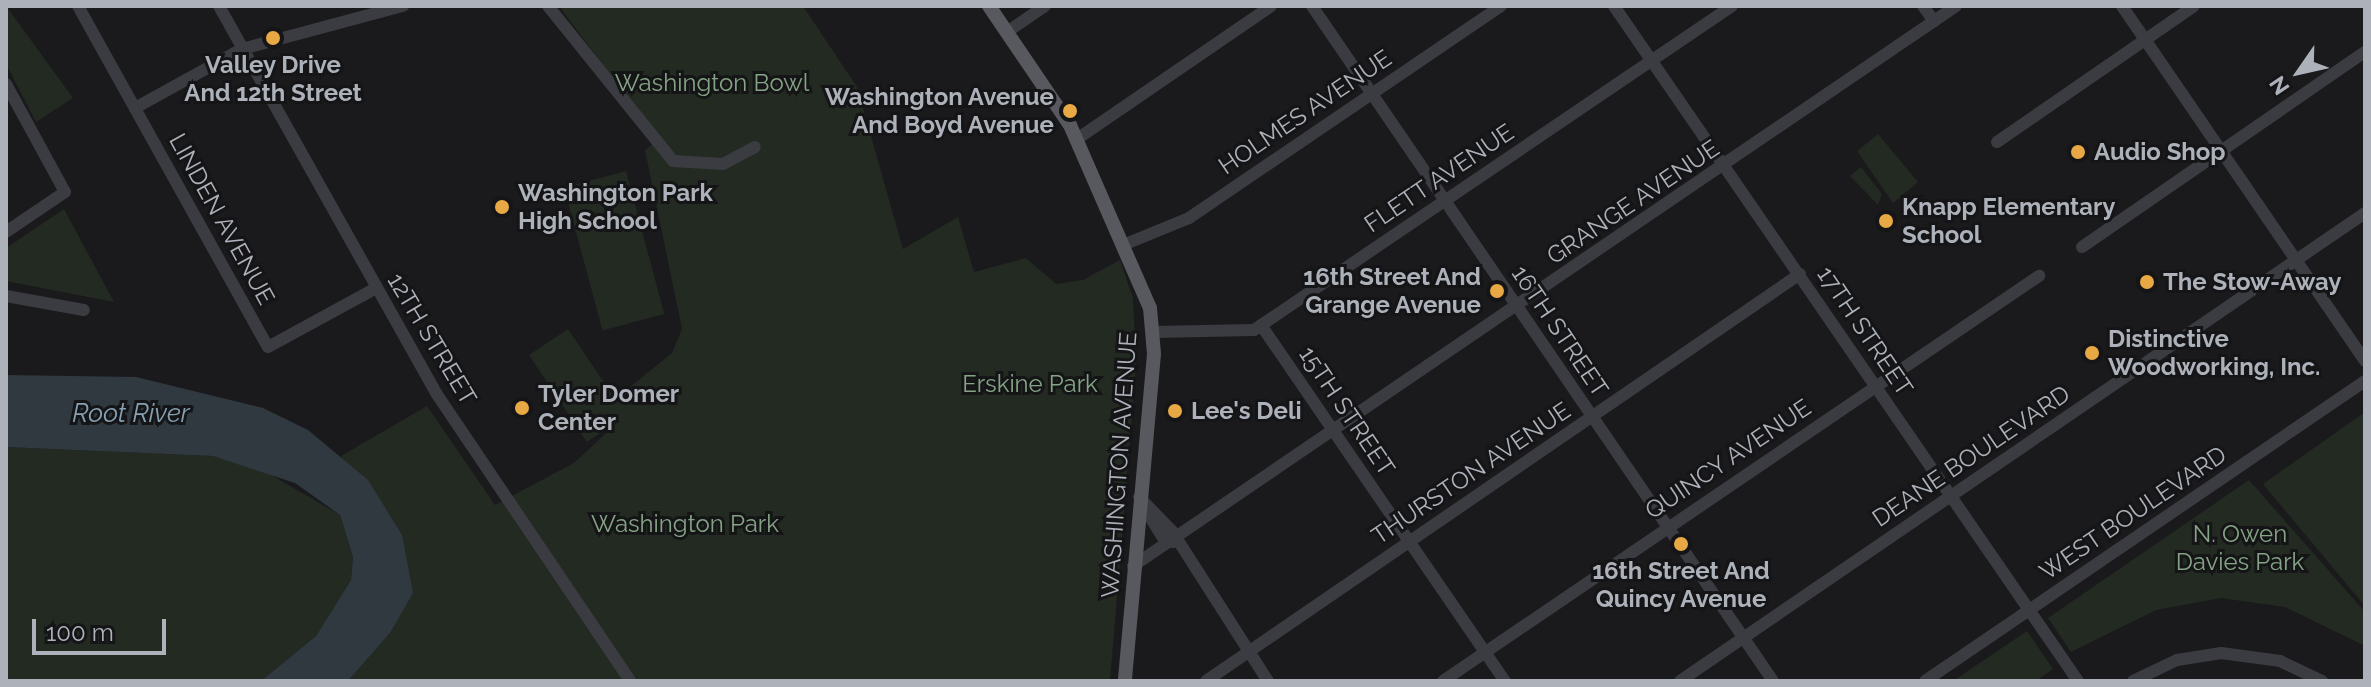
<!DOCTYPE html>
<html>
<head>
<meta charset="utf-8">
<style>
  body { margin:0 }
  #map { position:relative; width:2371px; height:687px; overflow:hidden; background:#1a1a1c; font-family:Raleway,sans-serif }
  div>[style] { position:absolute }
  .green>* { inset:0; background:#222a22; transform-origin:0 0 }
  .water>* { inset:0; background:#30393f }
  .minor>* { height:12px; margin:-6px; padding:0 6px; transform-origin:6px; border-radius:6px; background:#3b3c41 }
  .major>* { height:14px; margin:-7px; padding:0 7px; transform-origin:7px; border-radius:7px; background:#57595f }
  .dots>* { width:22px; height:22px; translate:-50% -50%; box-sizing:border-box; border:4px solid #151517; border-radius:50% }
  span { translate:-50% -50%; white-space:nowrap; text-align:center; line-height:1.15; -webkit-text-stroke:6px #151517; paint-order:stroke }
  .poi-label { font-size:24px; color:#adb2ba; font-weight:700 }
  .right { translate:-100% -50%; text-align:right }
  .left { translate:0 -50%; text-align:left }
  .park-label { font-size:24px; color:#85a485 }
  .street-label { font-size:24px; color:#adb2ba }
  .water-label { font-size:26px; color:#86a1b3; font-style:italic }
  .frame { position:absolute; inset:0; border:8px solid #adb2ba; pointer-events:none }
  .north { position:absolute; left:2259px; top:32px; width:80px; height:80px; -webkit-text-stroke:6px #151517; paint-order:stroke; rotate:236deg; font-size:22px; font-weight:700; line-height:32px; text-align:center; color:#adb2ba }
  .north::after { content:''; display:block; margin:auto; width:28px; height:36px; background:#adb2ba; clip-path:polygon(50% 0,100% 100%,50% 72%,0 100%) }
  .scale { position:absolute; left:32px; top:619px; width:134px; height:36px; box-sizing:border-box; border:4px solid #adb2ba; border-top:0; padding-left:10px; font-size:24px; line-height:28px; white-space:nowrap; color:#adb2ba; -webkit-text-stroke:6px #151517; paint-order:stroke }
</style>
</head>
<body>
<div id="map">
  <div class="green">
    <div style="clip-path:polygon(6px 6px,73px 98px,36px 122px,6px 64px)"></div>
    <div style="clip-path:polygon(559px 6px,803px 6px,857px 87px,903px 249px,958px 217px,974px 272px,1026px 258px,1056px 284px,1083px 280px,1120px 260px,1133px 298px,1136px 366px,1110px 681px,348px 681px,390px 633px,341px 456px,427px 406px,495px 505px,574px 463px,620px 420px,587px 442px,529px 355px,568px 329px,615px 399px,672px 353px,682px 329px,645px 150px,658px 139px)"></div>
    <div style="clip-path:polygon(1878px 134px,1918px 182px,1893px 203px,1857px 151px)"></div>
    <div style="clip-path:polygon(1861px 167px,1882px 194px,1878px 205px,1850px 176px)"></div>
    <div style="left:626px;top:171px;width:148px;height:64px;rotate:75deg"></div>
    <div style="clip-path:polygon(64px 209px,114px 302px,6px 281px,6px 248px)"></div>
    <div style="clip-path:polygon(2365px 412px,2365px 606px,2263px 484px)"></div>
    <div style="clip-path:polygon(6px 447px,213px 456px,261px 469px,340px 515px,353px 557px,351px 580px,316px 636px,261px 681px,7px 681px)"></div>
    <div style="clip-path:polygon(2249px 480px,2365px 612px,2365px 646px,2285px 607px,2221px 598px,2156px 610px,2071px 652px,2048px 618px)"></div>
    <div style="clip-path:polygon(2027px 631px,2053px 669px,2036px 681px,1953px 681px)"></div>
  </div>
  <div class="water">
    <div style="clip-path:polygon(6px 375px,136px 377px,263px 408px,308px 430px,368px 480px,402px 535px,413px 593px,390px 633px,348px 681px,261px 681px,316px 636px,351px 580px,353px 557px,340px 515px,295px 483px,213px 456px,6px 447px)"></div>
  </div>
  <div class="minor">
    <div style="left:78px;top:6px;width:390px;rotate:60.9deg"></div>
    <div style="left:268px;top:347px;width:123px;rotate:-28.6deg"></div>
    <div style="left:219px;top:6px;width:444px;rotate:60.7deg"></div>
    <div style="left:436px;top:393px;width:347px;rotate:56deg"></div>
    <div style="left:548px;top:6px;width:199px;rotate:51.1deg"></div>
    <div style="left:673px;top:161px;width:50px;rotate:3.4deg"></div>
    <div style="left:723px;top:164px;width:36px;rotate:-28deg"></div>
    <div style="left:1312px;top:6px;width:817px;rotate:55.67deg"></div>
    <div style="left:1614px;top:6px;width:819px;rotate:55.5deg"></div>
    <div style="left:1923px;top:6px;width:19px;rotate:54deg"></div>
    <div style="left:2122px;top:6px;width:430px;rotate:55.6deg"></div>
    <div style="left:1007px;top:32px;width:46px;rotate:-34.4deg"></div>
    <div style="left:6px;top:84px;width:123px;rotate:61.4deg"></div>
    <div style="left:65px;top:192px;width:71px;rotate:145.9deg"></div>
    <div style="left:135px;top:108px;width:122px;rotate:-28.9deg"></div>
    <div style="left:242px;top:49px;width:167px;rotate:-15deg"></div>
    <div style="left:1077px;top:139px;width:235px;rotate:-34.4deg"></div>
    <div style="left:1997px;top:142px;width:239px;rotate:-34.6deg"></div>
    <div style="left:1128px;top:243px;width:66px;rotate:-22.3deg"></div>
    <div style="left:1189px;top:218px;width:377px;rotate:-34.2deg"></div>
    <div style="left:2082px;top:247px;width:344px;rotate:-34.6deg"></div>
    <div style="left:6px;top:296px;width:79px;rotate:10.2deg"></div>
    <div style="left:1261px;top:325px;width:432px;rotate:55.6deg"></div>
    <div style="left:1153px;top:332px;width:101px;rotate:-1.1deg"></div>
    <div style="left:1254px;top:330px;width:577px;rotate:-34.13deg"></div>
    <div style="left:1139px;top:497px;width:47px;rotate:45.9deg"></div>
    <div style="left:1172px;top:531px;width:178px;rotate:57.4deg"></div>
    <div style="left:1141px;top:502px;width:42px;rotate:58.6deg"></div>
    <div style="left:1163px;top:538px;width:11px;rotate:22deg"></div>
    <div style="left:1133px;top:566px;width:995px;rotate:-34.23deg"></div>
    <div style="left:1206px;top:681px;width:720px;rotate:-34.42deg"></div>
    <div style="left:1443px;top:681px;width:721px;rotate:-34.2deg"></div>
    <div style="left:1680px;top:681px;width:830px;rotate:-34.34deg"></div>
    <div style="left:1925px;top:681px;width:533px;rotate:-34.29deg"></div>
    <div style="left:2133px;top:681px;width:49px;rotate:-25.5deg"></div>
    <div style="left:2177px;top:660px;width:45px;rotate:-9deg"></div>
    <div style="left:2221px;top:653px;width:60px;rotate:7.7deg"></div>
    <div style="left:2280px;top:661px;width:47px;rotate:25.5deg"></div>
  </div>
  <div class="major">
    <div style="left:989px;top:6px;width:144px;rotate:55.8deg"></div>
    <div style="left:1070px;top:125px;width:200px;rotate:66.4deg"></div>
    <div style="left:1150px;top:308px;width:46px;rotate:85deg"></div>
    <div style="left:1154px;top:354px;width:328px;rotate:95.1deg"></div>
  </div>
  <div class="dots">
    <div style="left:273px;top:38px;background:#e8a945"></div>
    <div style="left:1070px;top:111px;background:#e8a945"></div>
    <div style="left:2078px;top:152px;background:#e8a945"></div>
    <div style="left:502px;top:207px;background:#e8a945"></div>
    <div style="left:1886px;top:221px;background:#e8a945"></div>
    <div style="left:2147px;top:282px;background:#e8a945"></div>
    <div style="left:1497px;top:291px;background:#e8a945"></div>
    <div style="left:2092px;top:353px;background:#e8a945"></div>
    <div style="left:522px;top:408px;background:#e8a945"></div>
    <div style="left:1175px;top:411px;background:#e8a945"></div>
    <div style="left:1681px;top:544px;background:#e8a945"></div>
  </div>
  <div class="poi-label">
    <span style="left:273px;top:79px">Valley Drive<br>And 12th Street</span>
    <span class="right" style="left:1054px;top:111px">Washington Avenue<br>And Boyd Avenue</span>
    <span class="left" style="left:2094px;top:152px">Audio Shop</span>
    <span class="left" style="left:518px;top:207px">Washington Park<br>High School</span>
    <span class="left" style="left:1902px;top:221px">Knapp Elementary<br>School</span>
    <span class="right" style="left:1481px;top:291px">16th Street And<br>Grange Avenue</span>
    <span class="left" style="left:2163px;top:282px">The Stow-Away</span>
    <span class="left" style="left:2108px;top:353px">Distinctive<br>Woodworking, Inc.</span>
    <span class="left" style="left:538px;top:408px">Tyler Domer<br>Center</span>
    <span class="left" style="left:1191px;top:411px">Lee's Deli</span>
    <span style="left:1681px;top:585px">16th Street And<br>Quincy Avenue</span>
  </div>
  <div class="park-label">
    <span style="left:712px;top:83px">Washington Bowl</span>
    <span style="left:1030px;top:384px">Erskine Park</span>
    <span style="left:685px;top:524px">Washington Park</span>
    <span style="left:2240px;top:548px">N. Owen<br>Davies Park</span>
  </div>
  <div class="street-label">
    <span style="left:1305px;top:112px;rotate:-34deg">HOLMES AVENUE</span>
    <span style="left:1439px;top:178px;rotate:-34deg">FLETT AVENUE</span>
    <span style="left:1633px;top:202px;rotate:-34deg">GRANGE AVENUE</span>
    <span style="left:222px;top:219px;rotate:61deg">LINDEN AVENUE</span>
    <span style="left:1560px;top:331px;rotate:56deg">16TH STREET</span>
    <span style="left:1865px;top:331px;rotate:56deg">17TH STREET</span>
    <span style="left:432px;top:339px;rotate:59deg">12TH STREET</span>
    <span style="left:1347px;top:411px;rotate:56deg">15TH STREET</span>
    <span style="left:1971px;top:456px;rotate:-34deg">DEANE BOULEVARD</span>
    <span style="left:1728px;top:459px;rotate:-34deg">QUINCY AVENUE</span>
    <span style="left:1119px;top:465px;rotate:-86deg">WASHINGTON AVENUE</span>
    <span style="left:1471px;top:473px;rotate:-34deg">THURSTON AVENUE</span>
    <span style="left:2133px;top:513px;rotate:-34deg">WEST BOULEVARD</span>
  </div>
  <div class="water-label">
    <span style="left:131px;top:414px">Root River</span>
  </div>
  <div class="frame"></div>
  <div class="north">N</div>
  <div class="scale">100 m</div>
</div>
</body>
</html>
